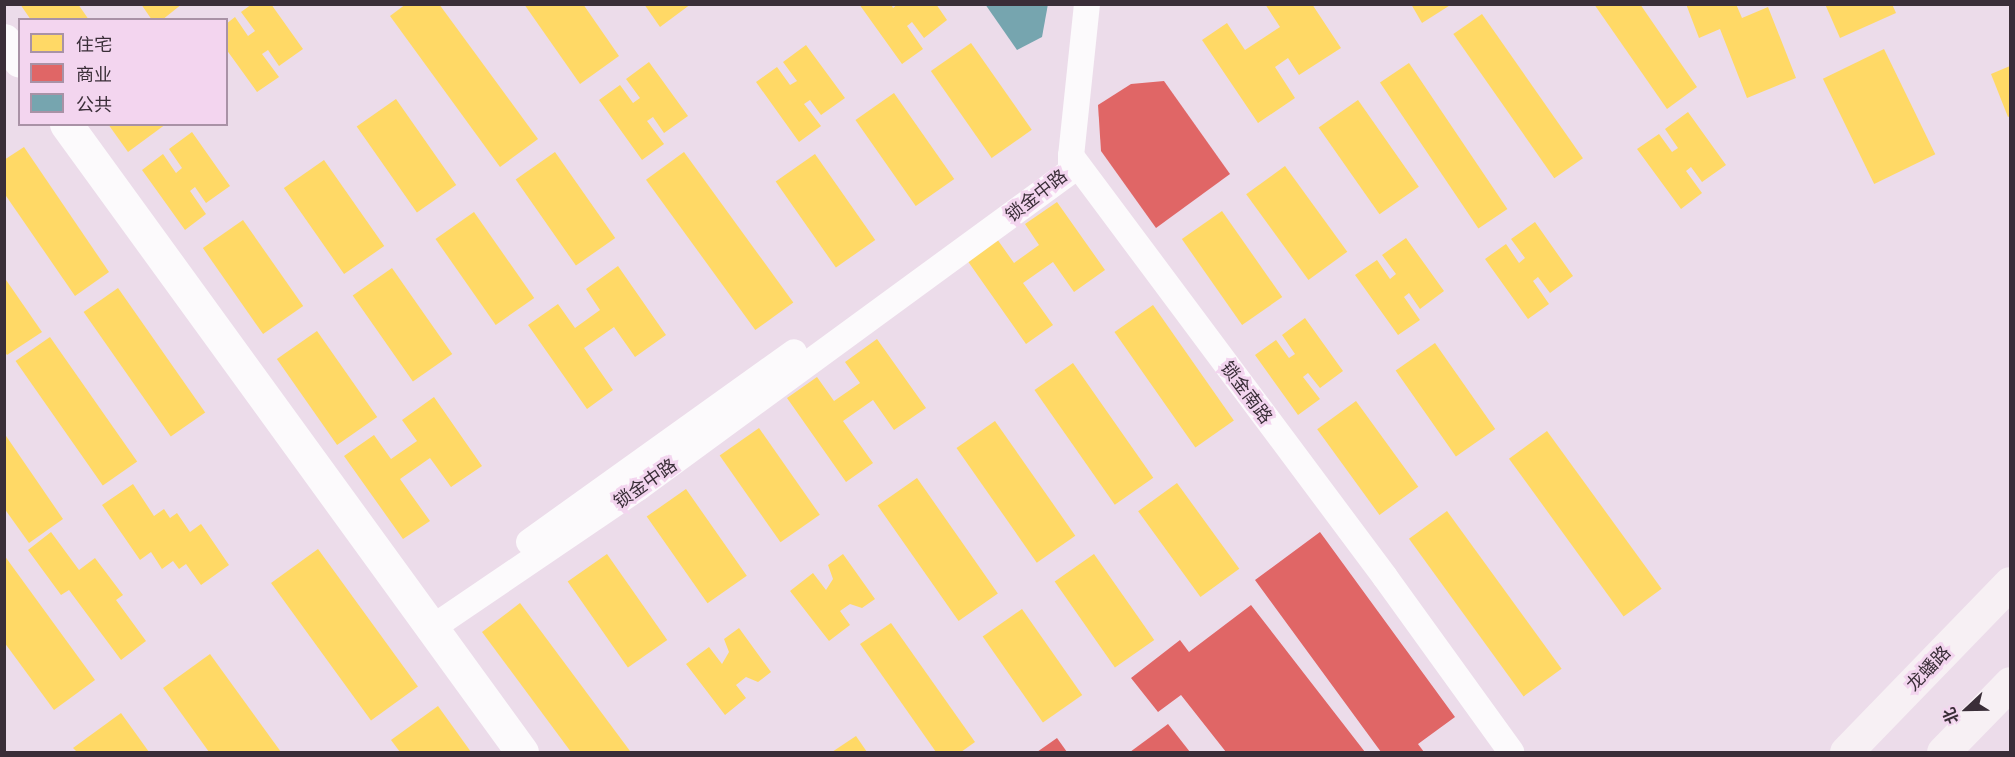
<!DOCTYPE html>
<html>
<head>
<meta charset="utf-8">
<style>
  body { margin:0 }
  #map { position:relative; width:2015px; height:757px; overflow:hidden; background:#ecdcea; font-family:Manrope,"Noto Sans SC",sans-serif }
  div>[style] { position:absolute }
  .homes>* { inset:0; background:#ffd966; transform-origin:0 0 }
  .shops>* { inset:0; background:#e06666 }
  .public>* { inset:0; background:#76a5af }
  .minor>* { height:26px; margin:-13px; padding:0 13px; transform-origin:13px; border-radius:13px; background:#fcfafc }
  .tertiary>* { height:33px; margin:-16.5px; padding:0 16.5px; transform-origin:16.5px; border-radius:16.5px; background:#fcfafc }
  .primary>* { height:33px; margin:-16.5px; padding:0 16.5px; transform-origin:16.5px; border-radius:16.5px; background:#f7f0f4 }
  span { translate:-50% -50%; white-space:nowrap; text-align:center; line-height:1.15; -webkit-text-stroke:6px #f3d5ef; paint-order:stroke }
  .street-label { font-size:18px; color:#3a2e38 }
  .frame { position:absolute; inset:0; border:6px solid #3a2e38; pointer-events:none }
  .legend { position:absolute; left:18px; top:18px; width:210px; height:108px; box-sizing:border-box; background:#f3d5ef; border:2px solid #a992a6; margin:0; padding:8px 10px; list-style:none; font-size:18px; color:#3a2e38 }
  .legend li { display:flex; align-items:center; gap:12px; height:30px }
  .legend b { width:30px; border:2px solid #a992a6 }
  .north { position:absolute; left:1937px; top:679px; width:60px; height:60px; -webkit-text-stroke:4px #f3d5ef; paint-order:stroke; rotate:248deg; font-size:16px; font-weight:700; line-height:24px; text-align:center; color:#3a2e38 }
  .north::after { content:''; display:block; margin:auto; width:21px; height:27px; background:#3a2e38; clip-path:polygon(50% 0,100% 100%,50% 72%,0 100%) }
</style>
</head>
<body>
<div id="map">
  <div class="homes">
    <div style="clip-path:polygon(20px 4px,78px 4px,89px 20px,31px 20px)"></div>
    <div style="clip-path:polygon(141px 4px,182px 4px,162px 20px,152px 20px)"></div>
    <div style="clip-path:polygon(252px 4px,271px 4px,303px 49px,279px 66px,268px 50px,262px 54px,279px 77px,257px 92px,226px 49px,226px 24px,235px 17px,248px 36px,255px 31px,241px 12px)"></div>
    <div style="clip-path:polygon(406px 4px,439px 4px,538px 139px,500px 167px,390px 16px)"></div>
    <div style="clip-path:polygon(524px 4px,583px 4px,619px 56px,580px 84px)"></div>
    <div style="clip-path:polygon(644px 4px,691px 4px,660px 27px)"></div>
    <div style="clip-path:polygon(859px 4px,891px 4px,893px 8px,898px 4px,936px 4px,947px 20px,924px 38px,912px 22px,907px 26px,923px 49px,902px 64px)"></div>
    <div style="clip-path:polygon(1265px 4px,1312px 4px,1341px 48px,1299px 75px,1288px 58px,1275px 67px,1295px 98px,1258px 123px,1202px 40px,1227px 23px,1245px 50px,1280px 27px)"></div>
    <div style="clip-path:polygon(1411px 4px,1452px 4px,1422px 23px)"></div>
    <div style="clip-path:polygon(1594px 4px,1640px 4px,1697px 87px,1667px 109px)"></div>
    <div style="clip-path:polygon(1686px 4px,1736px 4px,1742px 18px,1768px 7px,1796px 78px,1747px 98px,1720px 29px,1699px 38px)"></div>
    <div style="clip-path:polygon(1825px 4px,1892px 4px,1896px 13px,1840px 38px)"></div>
    <div style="left:1482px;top:14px;width:176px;height:35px;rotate:55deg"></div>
    <div style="left:971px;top:43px;width:106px;height:49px;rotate:55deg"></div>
    <div style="clip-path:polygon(806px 45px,845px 98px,821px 115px,810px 100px,804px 104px,821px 126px,799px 142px,756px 82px,777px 67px,790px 85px,797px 81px,783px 62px)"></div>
    <div style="left:1884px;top:49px;width:117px;height:68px;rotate:64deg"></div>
    <div style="clip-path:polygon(649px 62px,688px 116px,664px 133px,653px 117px,647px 121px,664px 144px,642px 160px,599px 100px,620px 85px,633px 103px,640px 98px,626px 79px)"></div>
    <div style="left:1409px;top:63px;width:176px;height:35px;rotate:56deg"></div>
    <div style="clip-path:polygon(2010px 66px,2010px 116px,2008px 117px,1991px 74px)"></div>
    <div style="left:894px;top:93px;width:105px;height:47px;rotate:55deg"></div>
    <div style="left:396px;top:99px;width:105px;height:48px;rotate:55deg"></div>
    <div style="left:1358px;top:100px;width:106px;height:48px;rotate:55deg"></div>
    <div style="clip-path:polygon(1688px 112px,1726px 165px,1702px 182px,1691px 167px,1686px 171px,1702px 193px,1681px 209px,1637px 149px,1659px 134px,1672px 152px,1678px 148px,1665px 129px)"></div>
    <div style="clip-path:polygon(108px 124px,166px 124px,128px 152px)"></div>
    <div style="clip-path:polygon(192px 132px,230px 186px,206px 203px,195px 187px,190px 191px,206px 214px,185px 230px,142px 170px,163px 154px,176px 173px,182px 168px,169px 149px)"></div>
    <div style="clip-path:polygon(24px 147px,109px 272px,75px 296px,4px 193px,4px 160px)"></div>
    <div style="left:555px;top:152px;width:105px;height:48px;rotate:55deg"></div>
    <div style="left:684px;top:152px;width:186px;height:47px;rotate:54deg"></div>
    <div style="left:815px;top:154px;width:105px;height:48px;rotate:55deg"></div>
    <div style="left:324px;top:160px;width:105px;height:49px;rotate:55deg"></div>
    <div style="left:1285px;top:166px;width:106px;height:48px;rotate:54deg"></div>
    <div style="clip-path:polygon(1057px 202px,1105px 270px,1074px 292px,1053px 262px,1023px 283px,1053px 325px,1026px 344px,967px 260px,997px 239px,1014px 263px,1039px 245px,1025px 224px)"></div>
    <div style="left:1222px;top:211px;width:105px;height:49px;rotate:55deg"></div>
    <div style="left:474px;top:212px;width:105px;height:47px;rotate:55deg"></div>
    <div style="left:243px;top:220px;width:105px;height:49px;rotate:55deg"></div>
    <div style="clip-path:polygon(1535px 222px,1573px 276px,1550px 293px,1538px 277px,1533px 281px,1549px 304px,1528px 319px,1485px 259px,1506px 244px,1519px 263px,1525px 258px,1511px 239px)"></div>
    <div style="clip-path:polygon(1406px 238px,1444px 291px,1420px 309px,1409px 293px,1404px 297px,1420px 320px,1398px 335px,1355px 275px,1377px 260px,1390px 279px,1396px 274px,1382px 255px)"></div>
    <div style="clip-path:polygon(618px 266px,666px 335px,635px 357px,614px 327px,584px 348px,613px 390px,587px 409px,528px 325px,558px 304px,575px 328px,600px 310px,586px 289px)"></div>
    <div style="left:392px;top:268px;width:105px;height:48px;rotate:55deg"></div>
    <div style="clip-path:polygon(4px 277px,42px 332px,7px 355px,4px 351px)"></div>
    <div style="left:118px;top:288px;width:152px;height:42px;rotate:55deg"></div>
    <div style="left:1153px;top:305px;width:141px;height:47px;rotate:55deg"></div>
    <div style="clip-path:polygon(1305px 318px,1343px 371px,1320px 388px,1308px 373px,1303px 377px,1320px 399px,1298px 415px,1255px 355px,1276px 340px,1289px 358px,1295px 354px,1282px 335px)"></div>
    <div style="left:317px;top:331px;width:105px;height:49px;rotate:55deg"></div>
    <div style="left:50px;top:337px;width:152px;height:42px;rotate:55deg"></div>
    <div style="clip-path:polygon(877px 339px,926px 408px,894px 430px,873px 400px,843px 421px,873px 463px,846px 482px,787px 398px,817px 377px,834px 401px,860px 383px,845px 362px)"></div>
    <div style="left:1435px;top:343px;width:105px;height:48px;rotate:55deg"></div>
    <div style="left:1073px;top:363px;width:140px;height:47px;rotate:55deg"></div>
    <div style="clip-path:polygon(434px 397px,482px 466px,451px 487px,430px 458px,400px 479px,430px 521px,403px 539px,344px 456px,374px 435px,391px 459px,417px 441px,402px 420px)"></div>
    <div style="left:1356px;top:401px;width:106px;height:48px;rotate:54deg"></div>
    <div style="left:995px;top:421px;width:140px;height:47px;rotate:55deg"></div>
    <div style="left:759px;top:428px;width:106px;height:48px;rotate:55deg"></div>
    <div style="left:1547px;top:431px;width:195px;height:47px;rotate:54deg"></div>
    <div style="clip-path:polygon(4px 433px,63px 519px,29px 543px,4px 508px)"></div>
    <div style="left:917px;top:478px;width:141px;height:48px;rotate:55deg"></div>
    <div style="left:1177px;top:483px;width:106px;height:48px;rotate:54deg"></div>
    <div style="clip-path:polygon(133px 484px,154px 516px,164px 509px,170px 518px,177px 513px,190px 532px,201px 524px,229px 565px,201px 585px,186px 564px,179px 569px,173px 561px,162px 569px,151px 552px,140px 560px,102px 505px)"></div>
    <div style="left:686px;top:489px;width:106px;height:48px;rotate:55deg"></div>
    <div style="left:1447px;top:511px;width:195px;height:47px;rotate:54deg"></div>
    <div style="clip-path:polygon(51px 532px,79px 570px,95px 558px,123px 595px,116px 600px,146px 641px,121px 660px,69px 590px,61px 595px,28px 550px)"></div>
    <div style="left:318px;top:549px;width:170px;height:58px;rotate:54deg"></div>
    <div style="left:607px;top:554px;width:105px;height:48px;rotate:55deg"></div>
    <div style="clip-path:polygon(843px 554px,875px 599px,862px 608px,850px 604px,840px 611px,850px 625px,829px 641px,790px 591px,813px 573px,826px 590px,833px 579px,828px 565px)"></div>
    <div style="left:1094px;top:554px;width:105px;height:48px;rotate:55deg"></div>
    <div style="clip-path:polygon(4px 555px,95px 680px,54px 710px,4px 642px)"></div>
    <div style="clip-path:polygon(520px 603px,630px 751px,627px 752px,571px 752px,482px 632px)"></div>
    <div style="left:1022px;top:609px;width:105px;height:48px;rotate:55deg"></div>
    <div style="clip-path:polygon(891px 623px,975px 742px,961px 752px,936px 752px,860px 644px)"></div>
    <div style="clip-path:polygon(739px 628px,771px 672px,758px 682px,746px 677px,736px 685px,746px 698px,725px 715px,686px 664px,709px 647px,722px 664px,729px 652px,724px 639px)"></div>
    <div style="clip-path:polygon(210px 654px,281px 752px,209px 752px,163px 688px)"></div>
    <div style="clip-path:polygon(438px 706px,471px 752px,400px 752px,391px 740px)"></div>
    <div style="clip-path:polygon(121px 713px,149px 752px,77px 752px,73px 748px)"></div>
    <div style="clip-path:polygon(856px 736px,867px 752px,832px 752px)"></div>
  </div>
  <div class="shops">
    <div style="clip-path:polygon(1164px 81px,1230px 174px,1156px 228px,1101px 151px,1098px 105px,1131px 84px)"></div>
    <div style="clip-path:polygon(1320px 532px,1455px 717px,1418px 744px,1424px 752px,1381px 752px,1255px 580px)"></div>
    <div style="clip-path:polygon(1251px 605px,1365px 752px,1226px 752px,1181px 695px,1158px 712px,1131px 678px,1180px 640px,1189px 652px)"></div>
    <div style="clip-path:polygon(1168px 724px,1190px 752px,1130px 752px)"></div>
    <div style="clip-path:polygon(1057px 738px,1067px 752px,1037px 752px)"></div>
  </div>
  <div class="public">
    <div style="clip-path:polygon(985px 4px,1048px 4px,1042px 37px,1017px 50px)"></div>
  </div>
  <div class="minor">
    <div style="left:1087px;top:4px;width:153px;rotate:96deg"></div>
    <div style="left:1071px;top:156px;width:525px;rotate:53.28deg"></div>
    <div style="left:1385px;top:577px;width:216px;rotate:54.2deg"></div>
    <div style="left:529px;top:542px;width:326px;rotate:-35.6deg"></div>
    <div style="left:432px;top:628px;width:249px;rotate:-34.2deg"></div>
    <div style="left:638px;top:488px;width:537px;rotate:-36.21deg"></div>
    <div style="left:1071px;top:171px;width:15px;rotate:-90deg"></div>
  </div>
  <div class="tertiary">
    <div style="left:4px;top:40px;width:26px;rotate:53deg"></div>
    <div style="left:66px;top:124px;width:776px;rotate:54.02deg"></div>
  </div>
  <div class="primary">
    <div style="left:1846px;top:752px;width:235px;rotate:-45.9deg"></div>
    <div style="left:1943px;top:752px;width:96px;rotate:-45.8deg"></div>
  </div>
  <div class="street-label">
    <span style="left:1036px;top:195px;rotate:-38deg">锁金中路</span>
    <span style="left:1247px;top:392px;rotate:53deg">锁金南路</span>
    <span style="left:645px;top:483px;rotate:-35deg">锁金中路</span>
    <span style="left:1928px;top:668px;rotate:-46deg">龙蟠路</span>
  </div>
  <div class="frame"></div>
  <ul class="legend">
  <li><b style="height:16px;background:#ffd966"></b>住宅</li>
  <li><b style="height:16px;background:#e06666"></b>商业</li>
  <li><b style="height:16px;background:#76a5af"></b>公共</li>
  </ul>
  <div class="north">北</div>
</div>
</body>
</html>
